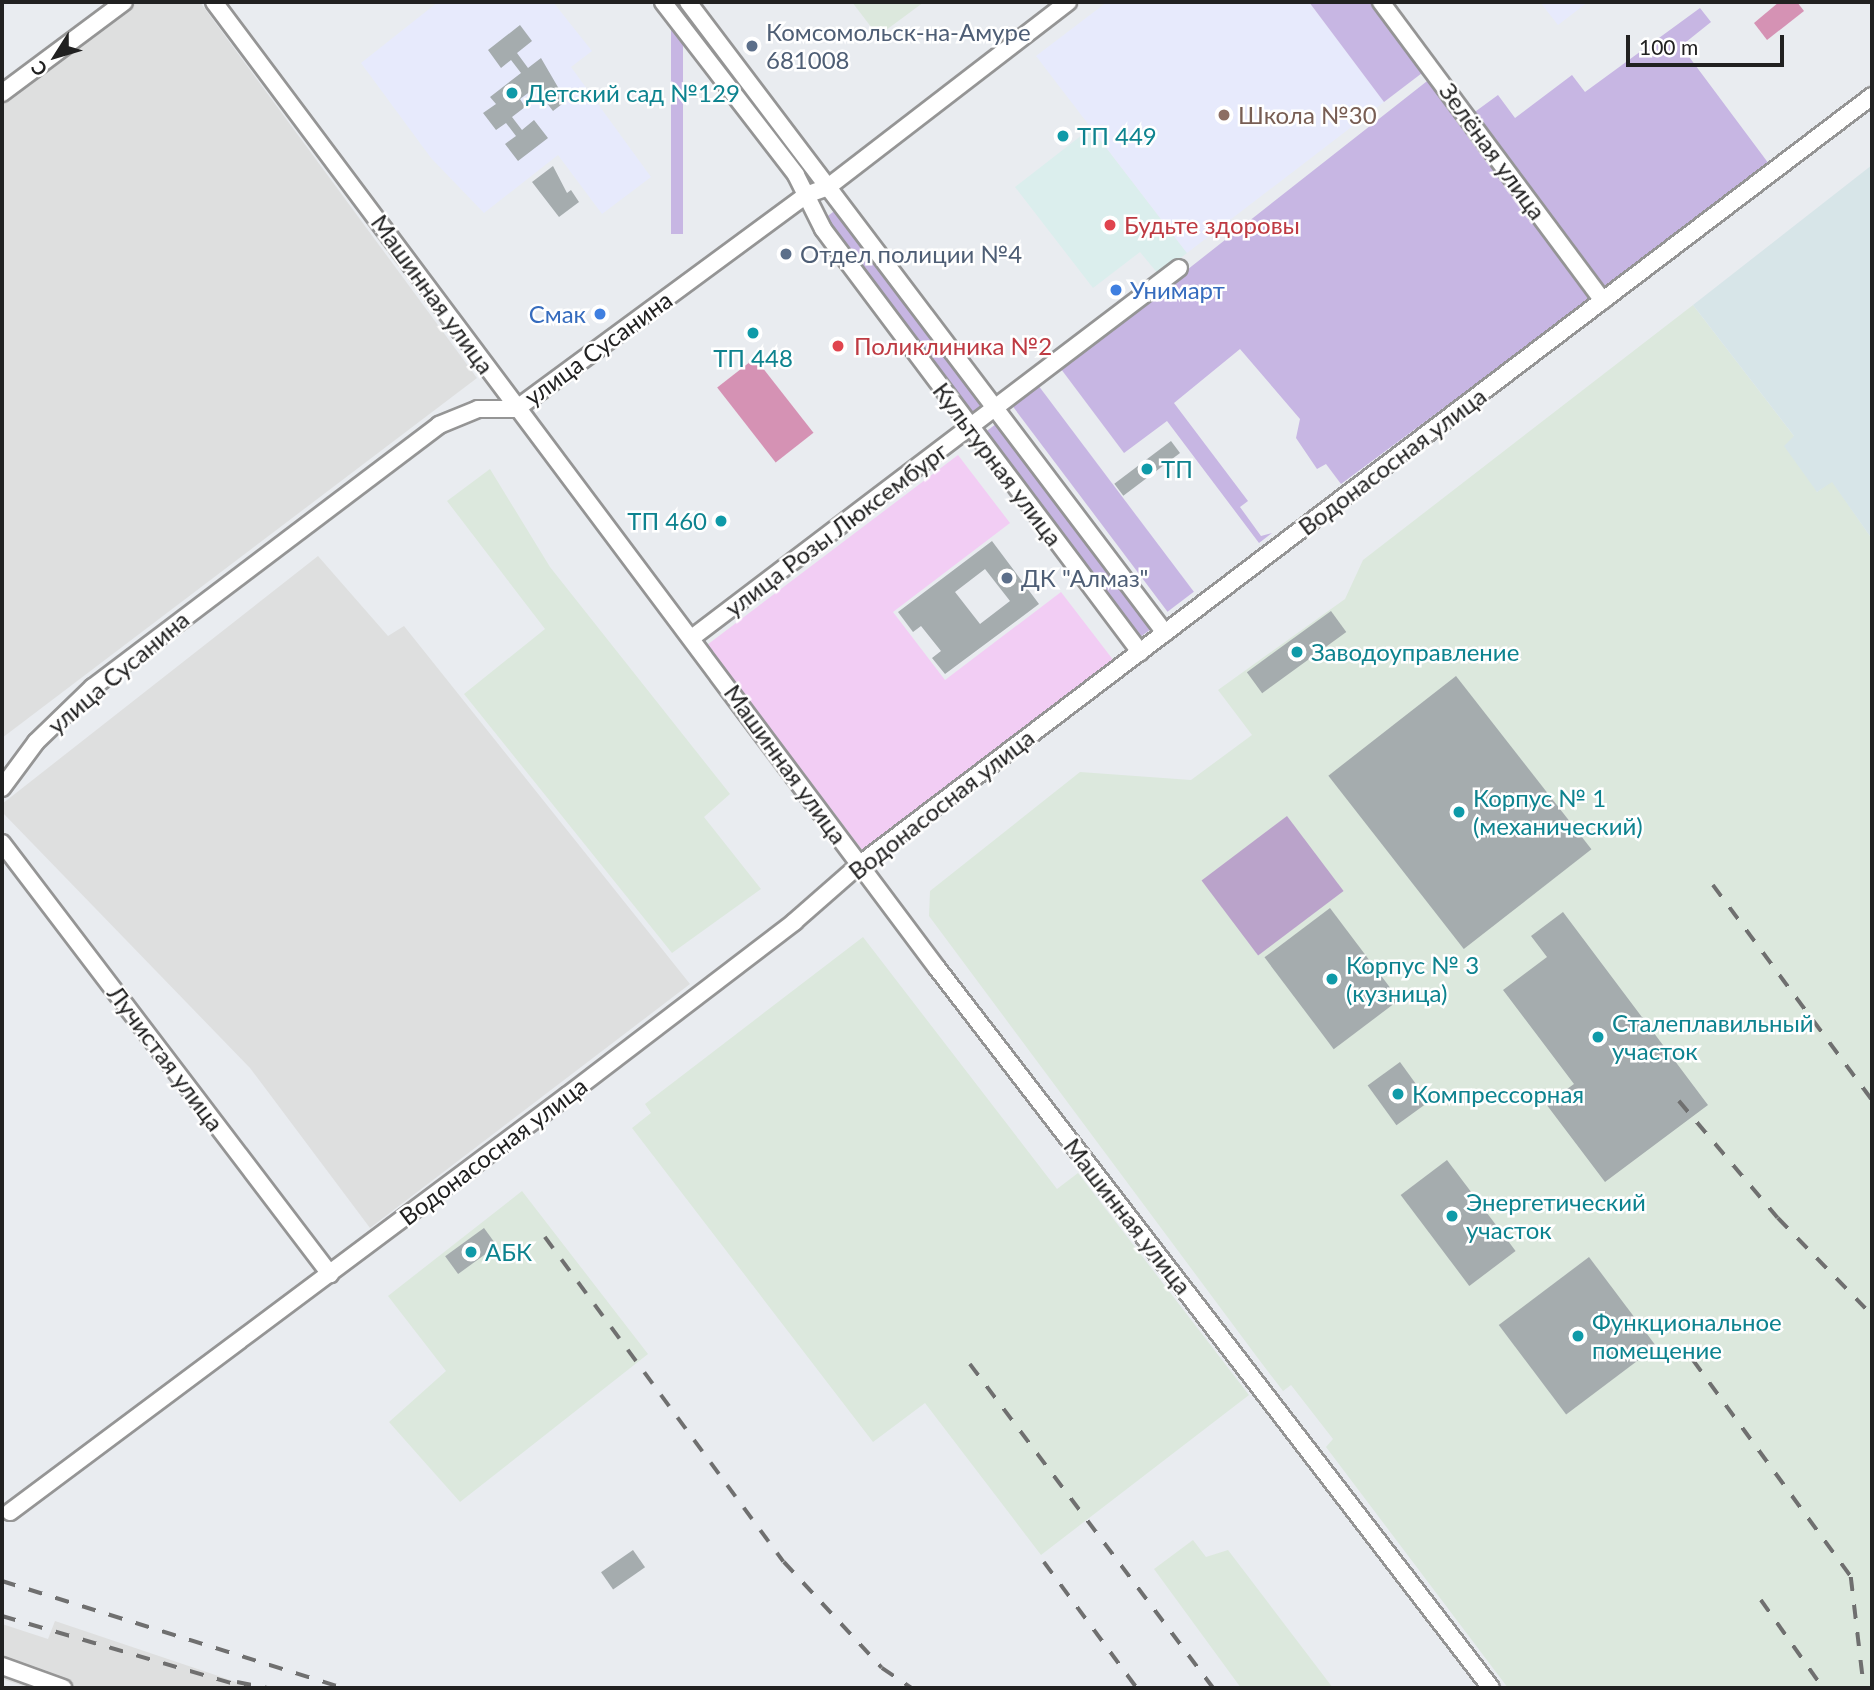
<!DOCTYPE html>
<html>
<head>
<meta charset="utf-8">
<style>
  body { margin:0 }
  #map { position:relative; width:1874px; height:1690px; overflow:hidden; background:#e9ecf0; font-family:Lato,sans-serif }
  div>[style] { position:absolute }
  .residential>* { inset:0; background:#dedfdf }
  .commercial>* { inset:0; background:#dbeeed }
  .industrial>* { inset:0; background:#dce8dd }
  .education>* { inset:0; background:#e7eafc }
  .military>* { inset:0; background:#d7e5e8 }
  .grass>* { inset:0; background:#c7b6e3; transform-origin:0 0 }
  .forest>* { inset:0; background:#baa3ca; transform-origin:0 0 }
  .park>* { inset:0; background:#f2cdf4 }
  .pitch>* { inset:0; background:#d592b4; transform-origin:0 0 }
  .building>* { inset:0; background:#a5acae; transform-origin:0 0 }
  .roads { filter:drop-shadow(2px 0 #959595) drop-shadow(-2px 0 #959595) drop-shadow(0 2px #959595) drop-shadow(0 -2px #959595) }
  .minor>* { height:16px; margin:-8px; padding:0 8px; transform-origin:8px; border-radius:8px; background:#fff }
  .rail>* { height:3.5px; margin-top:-1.75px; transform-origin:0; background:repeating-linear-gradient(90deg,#6f6f6f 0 14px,transparent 0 28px) }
  .dots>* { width:19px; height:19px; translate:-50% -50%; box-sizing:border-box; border:4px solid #fff; border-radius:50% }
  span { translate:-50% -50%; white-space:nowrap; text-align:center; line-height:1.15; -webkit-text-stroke:5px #fff; paint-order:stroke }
  .service-label { font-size:24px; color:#4e5e75 }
  .left { translate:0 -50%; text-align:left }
  .culture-label { font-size:24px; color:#0d838f }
  .right { translate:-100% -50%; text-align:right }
  .education-label { font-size:24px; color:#785e54 }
  .street-label { font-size:24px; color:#212121 }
  .health-label { font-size:24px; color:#be3a42 }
  .shop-label { font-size:24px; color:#366cbe }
  .frame { position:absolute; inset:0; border:4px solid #212121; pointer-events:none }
  .north { position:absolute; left:21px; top:21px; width:70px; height:70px; -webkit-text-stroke:5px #fff; paint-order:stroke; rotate:233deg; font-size:19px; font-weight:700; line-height:28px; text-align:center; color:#212121 }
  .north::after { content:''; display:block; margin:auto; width:24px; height:32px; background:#212121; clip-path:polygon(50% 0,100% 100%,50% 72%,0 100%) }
  .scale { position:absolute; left:1626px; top:35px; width:158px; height:32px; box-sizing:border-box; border:4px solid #212121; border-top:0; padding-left:9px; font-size:21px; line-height:24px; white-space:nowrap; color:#212121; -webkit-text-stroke:5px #fff; paint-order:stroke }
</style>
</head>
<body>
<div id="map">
  <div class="residential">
    <div style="clip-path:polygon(136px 2px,200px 2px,477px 378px,2px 738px,2px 105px)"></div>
    <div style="clip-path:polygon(318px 556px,388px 636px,404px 626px,690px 984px,370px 1228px,250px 1068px,2px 812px,2px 804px)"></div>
    <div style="clip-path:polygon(55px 1621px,254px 1688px,29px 1688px,2px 1679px,2px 1624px,48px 1639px)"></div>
  </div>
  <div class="commercial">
    <div style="clip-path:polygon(1091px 128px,1187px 253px,1159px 275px,1140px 252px,1093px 288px,1015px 187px)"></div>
  </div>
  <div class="industrial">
    <div style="clip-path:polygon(852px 2px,924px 2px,878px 36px)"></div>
    <div style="clip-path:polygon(1693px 305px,1794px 436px,1817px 492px,1832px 481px,1872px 539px,1872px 1688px,1508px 1688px,1326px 1447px,1333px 1439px,1291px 1385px,1283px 1391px,1260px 1361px,929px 916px,930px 891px,1080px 772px,1191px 780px,1252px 735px,1218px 690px,1345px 599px,1363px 560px)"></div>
    <div style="clip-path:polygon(490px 469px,550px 567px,730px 794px,704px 817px,761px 889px,672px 953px,464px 694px,545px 629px,447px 501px)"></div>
    <div style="clip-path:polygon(863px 937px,1057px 1189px,1078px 1173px,1249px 1395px,1041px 1555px,925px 1403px,873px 1442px,632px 1128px,651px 1113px,645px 1104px)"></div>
    <div style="clip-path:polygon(522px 1191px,648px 1354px,460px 1502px,389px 1422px,446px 1371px,388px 1296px)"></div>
    <div style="clip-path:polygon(1193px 1540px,1206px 1557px,1228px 1550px,1333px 1688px,1241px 1688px,1154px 1569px)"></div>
  </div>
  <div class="education">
    <div style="clip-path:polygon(438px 2px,553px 2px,592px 51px,571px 67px,651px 177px,602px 214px,558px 155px,484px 213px,431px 158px,361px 63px)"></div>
    <div style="clip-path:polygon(1107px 2px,1309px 2px,1384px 102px,1187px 253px,1036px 56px)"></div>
    <div style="clip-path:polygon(1540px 2px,1588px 2px,1558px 25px)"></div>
  </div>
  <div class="military">
    <div style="clip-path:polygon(1872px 165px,1872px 539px,1832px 482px,1817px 492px,1784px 446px,1794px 436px,1693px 305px)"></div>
  </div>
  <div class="grass">
    <div style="left:671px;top:2px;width:12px;height:232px"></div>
    <div style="clip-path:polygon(1309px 2px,1374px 2px,1426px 70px,1384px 102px)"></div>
    <div style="clip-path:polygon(1700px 8px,1711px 22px,1681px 46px,1769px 164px,1607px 290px,1597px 287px,1472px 114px,1498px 95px,1515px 118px,1572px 75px,1585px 92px)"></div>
    <div style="clip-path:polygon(1431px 78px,1590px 291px,1589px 300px,1341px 484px,1326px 464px,1317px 469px,1296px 438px,1300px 419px,1240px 349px,1174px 403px,1248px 501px,1240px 507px,1261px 536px,1272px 533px,1259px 543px,1167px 421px,1124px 453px,1061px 369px)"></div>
    <div style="left:837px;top:209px;width:247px;height:16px;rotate:53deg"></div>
    <div style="left:1038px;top:385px;width:259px;height:33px;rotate:53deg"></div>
    <div style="left:996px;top:424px;width:257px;height:15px;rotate:53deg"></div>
  </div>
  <div class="forest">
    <div style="left:1287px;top:816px;width:94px;height:107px;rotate:53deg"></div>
  </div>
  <div class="park">
    <div style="clip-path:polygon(958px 455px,1010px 523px,893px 612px,945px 680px,1061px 592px,1114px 661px,863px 851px,707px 645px)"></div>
  </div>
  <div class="pitch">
    <div style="clip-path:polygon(1779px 2px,1797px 2px,1804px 11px,1767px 40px,1754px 23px)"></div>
    <div style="left:755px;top:358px;width:95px;height:48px;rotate:52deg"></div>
  </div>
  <div class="building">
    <div style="clip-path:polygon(520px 25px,532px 41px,517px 53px,528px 68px,541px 58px,566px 101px,553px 111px,535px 88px,520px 99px,525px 107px,512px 117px,522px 130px,534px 120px,548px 138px,518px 161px,505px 144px,516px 136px,506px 123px,496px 130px,483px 113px,496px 104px,490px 97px,521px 73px,511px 60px,501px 68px,488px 50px)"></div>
    <div style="clip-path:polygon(553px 166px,567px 193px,571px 190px,579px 202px,559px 217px,532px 182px)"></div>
    <div style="left:1171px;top:441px;width:15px;height:71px;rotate:53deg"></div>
    <div style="clip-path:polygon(evenodd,992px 541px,1039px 604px,945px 674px,932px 658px,941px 651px,921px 626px,913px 632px,898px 612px,992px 541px,985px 569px,1010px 601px,980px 624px,955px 592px,985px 569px)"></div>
    <div style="left:1331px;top:611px;width:26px;height:104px;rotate:54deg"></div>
    <div style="left:1456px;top:676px;width:220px;height:162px;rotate:52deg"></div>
    <div style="left:1330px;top:908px;width:115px;height:82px;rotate:53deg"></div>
    <div style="clip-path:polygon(1563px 912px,1708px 1105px,1605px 1182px,1546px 1104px,1574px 1084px,1503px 990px,1547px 957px,1531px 936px)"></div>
    <div style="left:1400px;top:1062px;width:49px;height:40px;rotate:54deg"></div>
    <div style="left:1447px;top:1160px;width:114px;height:58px;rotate:53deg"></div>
    <div style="left:484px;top:1228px;width:22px;height:48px;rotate:54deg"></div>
    <div style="left:1589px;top:1257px;width:112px;height:113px;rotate:53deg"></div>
    <div style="left:633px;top:1550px;width:21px;height:39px;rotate:55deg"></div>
  </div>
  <div class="roads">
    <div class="minor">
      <div style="left:214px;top:2px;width:1207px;rotate:53.19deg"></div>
      <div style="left:937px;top:968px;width:908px;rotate:52.42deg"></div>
      <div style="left:663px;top:2px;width:218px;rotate:52.4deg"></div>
      <div style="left:796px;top:175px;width:60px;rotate:63.4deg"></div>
      <div style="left:823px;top:229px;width:529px;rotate:53.15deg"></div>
      <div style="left:688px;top:2px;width:791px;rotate:52.91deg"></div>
      <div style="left:1381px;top:2px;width:372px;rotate:53.4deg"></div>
      <div style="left:2px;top:93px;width:152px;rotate:-36.7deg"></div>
      <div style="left:693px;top:637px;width:610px;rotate:-37.21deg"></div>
      <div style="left:2px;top:788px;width:57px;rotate:-53.5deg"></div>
      <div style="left:36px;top:742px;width:79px;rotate:-44deg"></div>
      <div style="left:93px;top:687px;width:434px;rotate:-37.1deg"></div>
      <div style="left:439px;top:425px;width:42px;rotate:-22.3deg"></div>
      <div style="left:478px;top:409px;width:38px"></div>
      <div style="left:516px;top:409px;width:360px;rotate:-36.4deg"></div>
      <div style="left:806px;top:195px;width:23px;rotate:-20deg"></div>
      <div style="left:828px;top:187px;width:303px;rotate:-37.6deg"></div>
      <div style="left:2px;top:843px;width:542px;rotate:52.73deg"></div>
      <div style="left:10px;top:1512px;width:697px;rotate:-36.77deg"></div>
      <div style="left:568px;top:1095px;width:285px;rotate:-37.4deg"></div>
      <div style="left:794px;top:922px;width:86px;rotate:-41.2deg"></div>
      <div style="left:859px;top:865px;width:1272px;rotate:-37.2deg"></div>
      <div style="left:2px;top:1666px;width:65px;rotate:19.8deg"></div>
    </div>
  </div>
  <div class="rail">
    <div style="left:1713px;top:885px;width:267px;rotate:53.5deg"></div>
    <div style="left:1679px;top:1101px;width:153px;rotate:49.8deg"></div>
    <div style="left:1778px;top:1218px;width:135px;rotate:45.9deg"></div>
    <div style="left:545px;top:1237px;width:403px;rotate:53.7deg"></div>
    <div style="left:784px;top:1562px;width:144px;rotate:47.2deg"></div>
    <div style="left:882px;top:1668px;width:36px;rotate:34deg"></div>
    <div style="left:1693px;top:1360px;width:268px;rotate:53.9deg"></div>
    <div style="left:1851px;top:1577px;width:112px;rotate:83.3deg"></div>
    <div style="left:970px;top:1364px;width:405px;rotate:53.1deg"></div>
    <div style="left:1044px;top:1562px;width:157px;rotate:53.6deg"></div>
    <div style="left:2px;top:1581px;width:358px;rotate:17.4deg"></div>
    <div style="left:1761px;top:1600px;width:108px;rotate:54.8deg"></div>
    <div style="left:2px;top:1616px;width:256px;rotate:16.3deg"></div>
    <div style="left:237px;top:1682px;width:32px;rotate:11deg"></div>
  </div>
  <div class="dots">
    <div style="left:752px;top:46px;background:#5c6f8a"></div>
    <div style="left:512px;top:93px;background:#0f9aa8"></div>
    <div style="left:1224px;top:115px;background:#8d6e63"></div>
    <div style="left:1063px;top:136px;background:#0f9aa8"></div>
    <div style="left:1110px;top:225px;background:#e0444e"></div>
    <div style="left:786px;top:254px;background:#5c6f8a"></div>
    <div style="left:1116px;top:290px;background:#3f7fe0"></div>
    <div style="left:600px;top:314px;background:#3f7fe0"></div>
    <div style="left:753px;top:333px;background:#0f9aa8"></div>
    <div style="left:838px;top:346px;background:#e0444e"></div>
    <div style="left:1147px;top:469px;background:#0f9aa8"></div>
    <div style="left:721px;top:521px;background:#0f9aa8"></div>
    <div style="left:1007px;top:578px;background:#5c6f8a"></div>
    <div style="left:1297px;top:652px;background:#0f9aa8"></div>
    <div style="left:1459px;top:812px;background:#0f9aa8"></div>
    <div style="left:1332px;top:979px;background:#0f9aa8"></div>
    <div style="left:1598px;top:1037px;background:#0f9aa8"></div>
    <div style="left:1398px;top:1094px;background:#0f9aa8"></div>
    <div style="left:1452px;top:1216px;background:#0f9aa8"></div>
    <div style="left:471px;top:1252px;background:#0f9aa8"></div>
    <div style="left:1578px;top:1336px;background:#0f9aa8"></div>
  </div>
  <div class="service-label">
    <span class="left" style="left:766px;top:46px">Комсомольск-на-Амуре<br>681008</span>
    <span class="left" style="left:800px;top:254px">Отдел полиции №4</span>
    <span class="left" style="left:1021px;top:578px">ДК "Алмаз"</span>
  </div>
  <div class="culture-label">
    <span class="left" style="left:526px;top:93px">Детский сад №129</span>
    <span class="left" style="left:1077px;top:136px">ТП 449</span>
    <span style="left:753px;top:358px">ТП 448</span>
    <span class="left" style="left:1161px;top:469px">ТП</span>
    <span class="right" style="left:707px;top:521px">ТП 460</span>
    <span class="left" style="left:1311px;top:652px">Заводоуправление</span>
    <span class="left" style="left:1473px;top:812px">Корпус № 1<br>(механический)</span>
    <span class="left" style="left:1346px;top:979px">Корпус № 3<br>(кузница)</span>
    <span class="left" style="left:1612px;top:1037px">Сталеплавильный<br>участок</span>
    <span class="left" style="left:1412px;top:1094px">Компрессорная</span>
    <span class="left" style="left:1466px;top:1216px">Энергетический<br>участок</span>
    <span class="left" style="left:485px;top:1252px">АБК</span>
    <span class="left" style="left:1592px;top:1336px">Функциональное<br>помещение</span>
  </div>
  <div class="education-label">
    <span class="left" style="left:1238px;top:115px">Школа №30</span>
  </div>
  <div class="street-label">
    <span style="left:1493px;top:151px;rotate:54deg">Зелёная улица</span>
    <span style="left:433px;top:294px;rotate:54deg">Машинная улица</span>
    <span style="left:598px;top:348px;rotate:-36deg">улица Сусанина</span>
    <span style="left:1392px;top:461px;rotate:-37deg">Водонасосная улица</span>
    <span style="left:998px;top:464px;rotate:53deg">Культурная улица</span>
    <span style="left:836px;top:529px;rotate:-37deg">улица Розы Люксембург</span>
    <span style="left:118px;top:672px;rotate:-40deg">улица Сусанина</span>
    <span style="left:786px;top:764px;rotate:54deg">Машинная улица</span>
    <span style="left:941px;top:804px;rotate:-38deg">Водонасосная улица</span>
    <span style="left:166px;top:1058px;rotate:53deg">Лучистая улица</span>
    <span style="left:493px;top:1151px;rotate:-37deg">Водонасосная улица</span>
    <span style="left:1128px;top:1216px;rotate:52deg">Машинная улица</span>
  </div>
  <div class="health-label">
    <span class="left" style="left:1124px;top:225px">Будьте здоровы</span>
    <span class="left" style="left:854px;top:346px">Поликлиника №2</span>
  </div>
  <div class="shop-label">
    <span class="left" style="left:1130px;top:290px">Унимарт</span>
    <span class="right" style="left:586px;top:314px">Смак</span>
  </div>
  <div class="frame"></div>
  <div class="north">С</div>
  <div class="scale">100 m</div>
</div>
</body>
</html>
